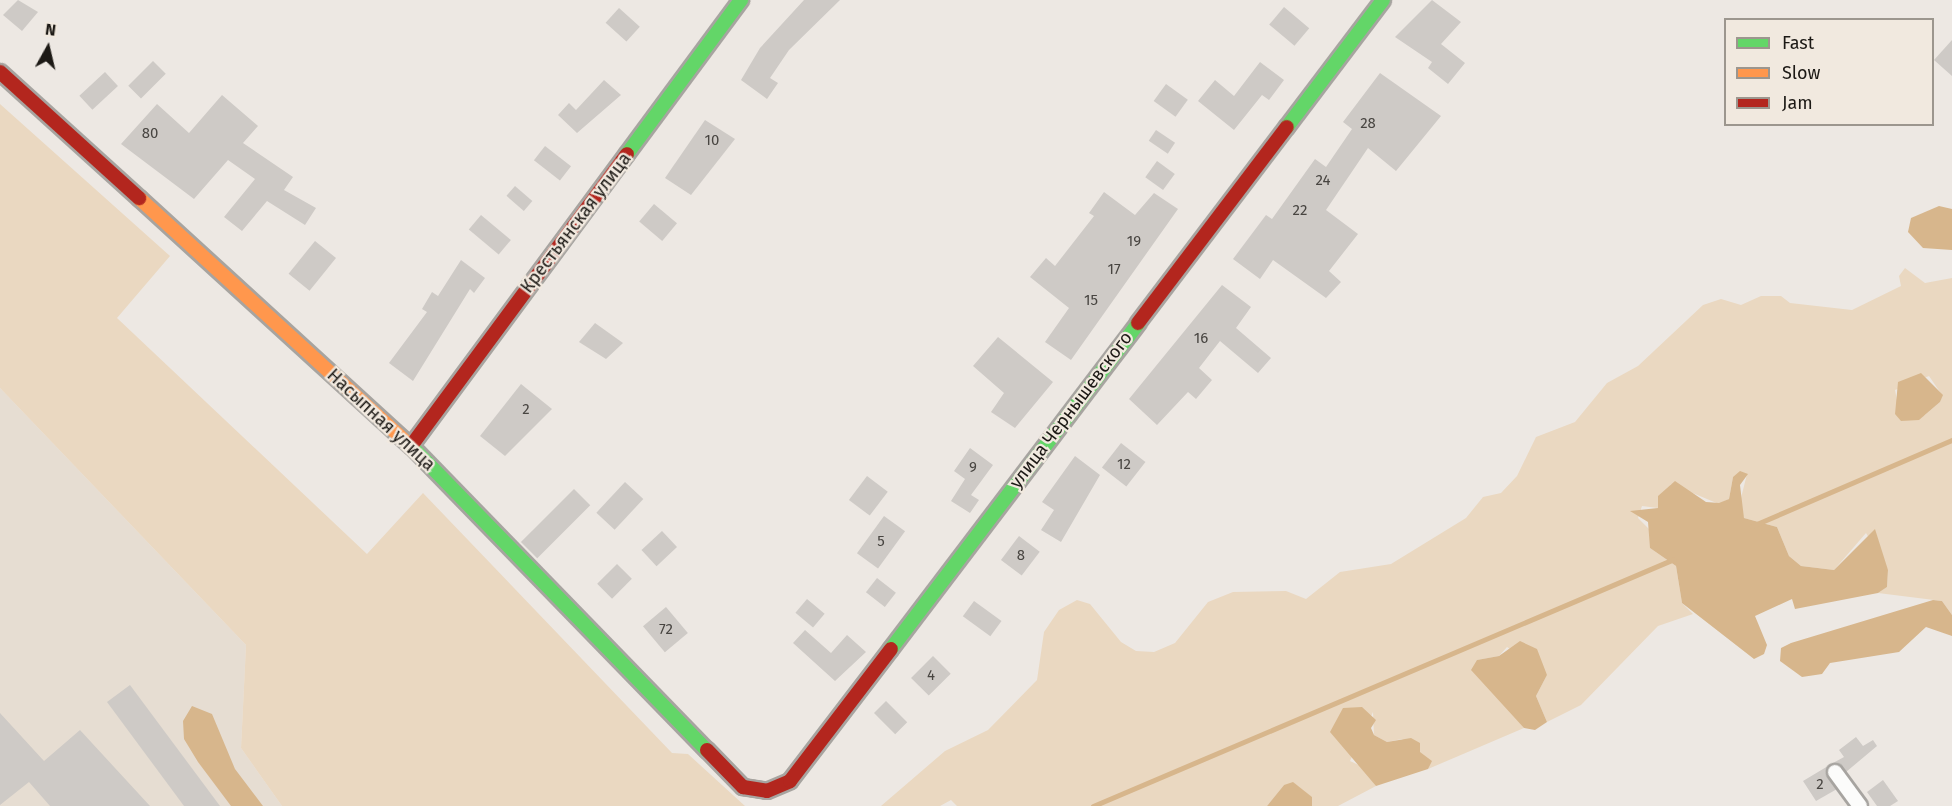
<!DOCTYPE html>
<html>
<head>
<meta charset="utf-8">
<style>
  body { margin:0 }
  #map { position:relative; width:1952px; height:806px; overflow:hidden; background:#ede8e3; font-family:"Fira Sans",sans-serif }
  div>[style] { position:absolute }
  .built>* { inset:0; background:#e6ddd2 }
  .green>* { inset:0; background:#ead8c1 }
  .water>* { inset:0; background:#d7b68c }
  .stream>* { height:5px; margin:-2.5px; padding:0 2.5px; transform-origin:2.5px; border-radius:2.5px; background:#d7b68c }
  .building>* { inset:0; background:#cecac6; transform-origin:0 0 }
  .roads { filter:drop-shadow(2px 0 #a7a4a0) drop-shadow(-2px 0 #a7a4a0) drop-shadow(0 2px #a7a4a0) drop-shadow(0 -2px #a7a4a0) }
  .street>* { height:14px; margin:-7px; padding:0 7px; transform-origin:7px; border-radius:7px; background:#fcfcfb }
  .fast>* { height:14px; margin:-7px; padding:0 7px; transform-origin:7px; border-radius:7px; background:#63d668 }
  .slow>* { height:14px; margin:-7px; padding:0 7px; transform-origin:7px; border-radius:7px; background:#ff974d }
  .jam>* { height:14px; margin:-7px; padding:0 7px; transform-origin:7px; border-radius:7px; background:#b3261e }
  span { translate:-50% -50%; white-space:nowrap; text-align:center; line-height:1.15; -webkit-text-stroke:4.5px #f1e9df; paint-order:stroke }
  .number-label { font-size:15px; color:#484541 }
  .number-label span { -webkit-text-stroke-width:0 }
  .street-label { font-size:18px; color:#1c1915 }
  .legend { position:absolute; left:1724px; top:18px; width:210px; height:108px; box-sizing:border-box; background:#f1e9df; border:2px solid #9c968e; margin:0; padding:8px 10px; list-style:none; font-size:18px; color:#1c1915 }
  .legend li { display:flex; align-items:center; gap:12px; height:30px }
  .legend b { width:30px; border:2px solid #9c968e }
  .north { position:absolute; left:18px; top:18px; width:60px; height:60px; -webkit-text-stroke:4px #f1e9df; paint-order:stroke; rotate:8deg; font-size:16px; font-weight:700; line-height:24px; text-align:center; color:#1c1915 }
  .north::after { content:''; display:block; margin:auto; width:21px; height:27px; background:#1c1915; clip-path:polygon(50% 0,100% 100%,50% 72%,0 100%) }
</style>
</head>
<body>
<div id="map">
  <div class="built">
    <div style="clip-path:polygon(0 388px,246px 645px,241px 748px,282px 806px,0 806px)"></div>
  </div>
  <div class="green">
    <div style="clip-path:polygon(0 104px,170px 256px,117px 318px,367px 554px,423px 493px,672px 753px,688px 754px,745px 806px,282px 806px,241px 748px,246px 645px,0 388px)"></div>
    <div style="clip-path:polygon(evenodd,1905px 268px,1925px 283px,1952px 278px,1952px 615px,1942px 601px,1878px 593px,1887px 587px,1888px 570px,1866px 533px,1834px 570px,1801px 566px,1789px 556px,1777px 527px,1744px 518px,1739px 506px,1747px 474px,1733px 477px,1729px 499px,1719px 504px,1671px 484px,1658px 508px,1642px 506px,1638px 518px,1652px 532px,1650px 548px,1676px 566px,1682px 603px,1693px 614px,1658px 626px,1581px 705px,1547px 722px,1536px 696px,1547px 675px,1507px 647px,1499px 656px,1477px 660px,1524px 728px,1428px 769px,1431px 761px,1402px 739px,1387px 742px,1374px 735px,1373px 712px,1350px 761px,1365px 768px,1376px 786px,1338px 806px,1312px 806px,1312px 797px,1284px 785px,1267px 806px,957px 806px,951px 800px,940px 806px,881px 806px,945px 751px,988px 730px,1037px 680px,1044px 632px,1059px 610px,1077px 600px,1090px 604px,1121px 642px,1136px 651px,1154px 652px,1175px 643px,1208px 602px,1233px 592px,1286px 591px,1306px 599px,1340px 572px,1391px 564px,1466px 518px,1483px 497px,1501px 493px,1517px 476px,1536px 437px,1575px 422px,1607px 383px,1638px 366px,1703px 305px,1721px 299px,1741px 305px,1761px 296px,1781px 296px,1790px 303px,1852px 310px,1901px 286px,1899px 276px,1905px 268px,1929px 376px,1942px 395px,1940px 402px,1925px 415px,1901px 421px,1895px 390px,1929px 376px)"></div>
  </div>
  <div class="water">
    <div style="clip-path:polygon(1939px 206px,1952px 209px,1952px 250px,1923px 248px,1908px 232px,1911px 218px)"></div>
    <div style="clip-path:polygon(1921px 373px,1943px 395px,1940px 402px,1919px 420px,1901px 421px,1895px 414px,1898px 382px)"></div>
    <div style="clip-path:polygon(1740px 471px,1748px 474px,1740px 485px,1744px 518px,1777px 527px,1789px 556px,1801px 566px,1834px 570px,1875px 529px,1888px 570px,1887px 587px,1878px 593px,1795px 609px,1792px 599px,1755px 616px,1767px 645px,1764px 654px,1754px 659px,1682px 603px,1676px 566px,1650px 548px,1648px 522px,1630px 511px,1658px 508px,1658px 496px,1675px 481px,1706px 502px,1719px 503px,1729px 499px,1733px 477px)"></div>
    <div style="clip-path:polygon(1933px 600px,1942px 601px,1952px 615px,1952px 636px,1926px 627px,1899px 652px,1830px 663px,1822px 674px,1802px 677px,1780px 661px,1781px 648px,1791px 643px)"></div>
    <div style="clip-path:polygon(1520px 641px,1537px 649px,1547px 675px,1536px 696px,1547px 722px,1535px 730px,1524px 728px,1471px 670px,1477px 660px,1499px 656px)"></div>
    <div style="clip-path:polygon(192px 706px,212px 714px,235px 769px,263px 806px,231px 806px,198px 762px,184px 739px,183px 721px)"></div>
    <div style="clip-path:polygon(1362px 707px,1376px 720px,1371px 728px,1374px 735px,1387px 742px,1411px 738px,1420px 743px,1420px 752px,1432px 761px,1428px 769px,1376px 786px,1330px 732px,1343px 708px)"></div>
    <div style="clip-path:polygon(1293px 782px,1312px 797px,1312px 806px,1267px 806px,1284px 785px)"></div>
  </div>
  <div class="stream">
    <div style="left:1752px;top:526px;width:218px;rotate:-23.3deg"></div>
    <div style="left:1093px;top:806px;width:631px;rotate:-23.03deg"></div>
  </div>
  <div class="building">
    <div style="clip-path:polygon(18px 0,38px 12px,22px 31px,3px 15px)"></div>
    <div style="clip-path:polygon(804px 0,840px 0,789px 50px,770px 78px,778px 83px,767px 99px,741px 80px,760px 48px)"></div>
    <div style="clip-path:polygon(1432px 0,1461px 22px,1441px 44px,1465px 63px,1448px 84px,1428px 68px,1432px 62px,1395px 37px)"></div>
    <div style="left:1284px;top:7px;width:33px;height:23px;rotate:40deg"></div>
    <div style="left:619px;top:8px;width:28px;height:20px;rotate:42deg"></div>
    <div style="clip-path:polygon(1952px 40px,1952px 76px,1934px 60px)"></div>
    <div style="left:153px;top:61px;width:18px;height:35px;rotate:45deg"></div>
    <div style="clip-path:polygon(1260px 62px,1284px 80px,1269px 100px,1262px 95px,1234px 130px,1198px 101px,1215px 80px,1234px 96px)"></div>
    <div style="left:105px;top:72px;width:19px;height:35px;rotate:47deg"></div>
    <div style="clip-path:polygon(1380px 73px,1441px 116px,1396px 171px,1368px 148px,1326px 210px,1358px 234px,1329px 271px,1341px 282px,1326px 298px,1273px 260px,1260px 279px,1233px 259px,1266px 215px,1272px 219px,1315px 159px,1326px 167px,1352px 129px,1343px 122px)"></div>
    <div style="clip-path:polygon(604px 80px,621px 95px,577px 133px,558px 115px,569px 103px,576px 110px)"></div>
    <div style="left:1166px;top:84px;width:27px;height:21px;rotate:36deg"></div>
    <div style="clip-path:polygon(222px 95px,258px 126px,243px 143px,293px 177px,284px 190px,316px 208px,305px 225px,267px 201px,242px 231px,224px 217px,255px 179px,228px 160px,194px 199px,121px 144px,157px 104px,189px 133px)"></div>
    <div style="clip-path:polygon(705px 120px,735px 139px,691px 195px,665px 178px)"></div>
    <div style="left:1156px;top:130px;width:23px;height:13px;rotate:34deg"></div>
    <div style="left:545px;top:146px;width:33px;height:18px;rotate:38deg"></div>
    <div style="left:1157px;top:161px;width:22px;height:20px;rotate:36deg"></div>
    <div style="left:515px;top:186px;width:23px;height:13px;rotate:41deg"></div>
    <div style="clip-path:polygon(1104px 192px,1135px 215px,1154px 193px,1178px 209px,1071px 360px,1045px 342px,1069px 308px,1030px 277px,1046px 258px,1055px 266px,1094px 216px,1089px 213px)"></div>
    <div style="left:654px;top:204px;width:30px;height:23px;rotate:40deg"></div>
    <div style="left:481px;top:215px;width:39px;height:19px;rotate:40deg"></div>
    <div style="left:315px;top:241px;width:27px;height:42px;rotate:39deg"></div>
    <div style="clip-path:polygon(461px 260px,485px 278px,474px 293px,470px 289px,413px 381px,389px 363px,427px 312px,422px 309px,432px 292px,438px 296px)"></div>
    <div style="clip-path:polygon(1222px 285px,1251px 307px,1236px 328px,1271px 358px,1258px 373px,1220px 341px,1199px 368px,1212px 380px,1196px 399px,1188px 392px,1157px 425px,1129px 399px)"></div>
    <div style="clip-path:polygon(595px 323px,623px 343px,606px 359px,579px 342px)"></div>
    <div style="clip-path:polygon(998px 337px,1053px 382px,1015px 428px,991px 412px,1004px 393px,973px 366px)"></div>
    <div style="clip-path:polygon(521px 384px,552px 409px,505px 456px,480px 436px)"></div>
    <div style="left:1121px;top:443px;width:31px;height:31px;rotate:38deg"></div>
    <div style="clip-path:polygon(970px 448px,993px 465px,971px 495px,979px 500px,970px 513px,951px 501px,965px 479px,954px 471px)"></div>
    <div style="clip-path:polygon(1075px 456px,1100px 475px,1061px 542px,1041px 530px,1054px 510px,1042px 502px)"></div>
    <div style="left:867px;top:476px;width:26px;height:30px;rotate:37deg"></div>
    <div style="left:625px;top:482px;width:25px;height:42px;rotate:43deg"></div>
    <div style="left:574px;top:489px;width:23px;height:75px;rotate:45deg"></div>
    <div style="left:884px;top:516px;width:26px;height:46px;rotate:36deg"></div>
    <div style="left:662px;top:531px;width:22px;height:28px;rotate:47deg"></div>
    <div style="left:1019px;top:536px;width:26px;height:30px;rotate:37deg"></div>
    <div style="left:617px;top:564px;width:21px;height:28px;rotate:45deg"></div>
    <div style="left:877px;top:578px;width:24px;height:18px;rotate:38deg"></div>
    <div style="left:807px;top:599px;width:23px;height:18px;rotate:40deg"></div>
    <div style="left:974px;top:601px;width:34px;height:19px;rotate:36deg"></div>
    <div style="left:666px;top:607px;width:34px;height:30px;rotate:50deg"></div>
    <div style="clip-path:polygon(805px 630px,831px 653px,847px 635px,866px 652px,835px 681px,793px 643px)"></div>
    <div style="left:933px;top:656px;width:25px;height:31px;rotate:45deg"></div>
    <div style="clip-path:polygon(130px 685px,220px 806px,184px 806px,107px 702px)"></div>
    <div style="left:886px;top:701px;width:30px;height:17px;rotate:45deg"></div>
    <div style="clip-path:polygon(0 713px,44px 761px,80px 730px,150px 806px,50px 806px,29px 782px,0 805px)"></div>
    <div style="clip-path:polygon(1856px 737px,1863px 746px,1873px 740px,1877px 746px,1846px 772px,1833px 763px,1844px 757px,1839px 750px)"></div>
    <div style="clip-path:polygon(1828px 766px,1826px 774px,1837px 789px,1816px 801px,1803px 781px)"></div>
    <div style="clip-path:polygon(1883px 780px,1898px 801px,1890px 806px,1877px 806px,1867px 792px)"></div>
  </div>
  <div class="roads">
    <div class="street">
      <div style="left:1835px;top:772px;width:42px;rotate:53.7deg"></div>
    </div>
    <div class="fast">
      <div style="left:1287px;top:127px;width:159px;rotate:-52.9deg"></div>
      <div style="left:627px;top:154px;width:192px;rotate:-53.5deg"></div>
      <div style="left:412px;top:447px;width:423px;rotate:45.8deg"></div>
      <div style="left:891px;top:649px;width:409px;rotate:-52.8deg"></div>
    </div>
    <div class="slow">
      <div style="left:139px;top:198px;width:369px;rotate:42.4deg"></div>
    </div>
    <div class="jam">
      <div style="left:0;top:72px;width:188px;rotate:42.2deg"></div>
      <div style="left:1138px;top:323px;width:246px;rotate:-52.8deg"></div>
      <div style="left:411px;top:446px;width:363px;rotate:-53.5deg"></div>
      <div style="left:707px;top:750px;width:52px;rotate:45.8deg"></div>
      <div style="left:743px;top:787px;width:24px;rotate:9deg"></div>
      <div style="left:767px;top:791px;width:25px;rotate:-23deg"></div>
      <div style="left:790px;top:781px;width:166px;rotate:-52.6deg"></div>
    </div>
  </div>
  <div class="number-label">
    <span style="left:1368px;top:124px">28</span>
    <span style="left:150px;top:134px">80</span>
    <span style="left:712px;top:141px">10</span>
    <span style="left:1323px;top:181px">24</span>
    <span style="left:1300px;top:211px">22</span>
    <span style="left:1134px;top:242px">19</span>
    <span style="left:1114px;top:270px">17</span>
    <span style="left:1091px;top:301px">15</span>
    <span style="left:1201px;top:339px">16</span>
    <span style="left:526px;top:410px">2</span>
    <span style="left:1124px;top:465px">12</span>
    <span style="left:973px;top:468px">9</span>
    <span style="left:881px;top:542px">5</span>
    <span style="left:1021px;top:556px">8</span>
    <span style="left:666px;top:630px">72</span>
    <span style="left:931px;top:676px">4</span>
    <span style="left:1820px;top:785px">2</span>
  </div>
  <div class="street-label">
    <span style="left:576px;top:223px;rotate:-53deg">Крестьянская улица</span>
    <span style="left:1071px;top:410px;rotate:-53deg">улица Чернышевского</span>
    <span style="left:381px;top:420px;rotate:43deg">Насыпная улица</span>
  </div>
  <ul class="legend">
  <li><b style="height:8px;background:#63d668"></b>Fast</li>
  <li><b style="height:8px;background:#ff974d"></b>Slow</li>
  <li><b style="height:8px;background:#b3261e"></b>Jam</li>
  </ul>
  <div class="north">N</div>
</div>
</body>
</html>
